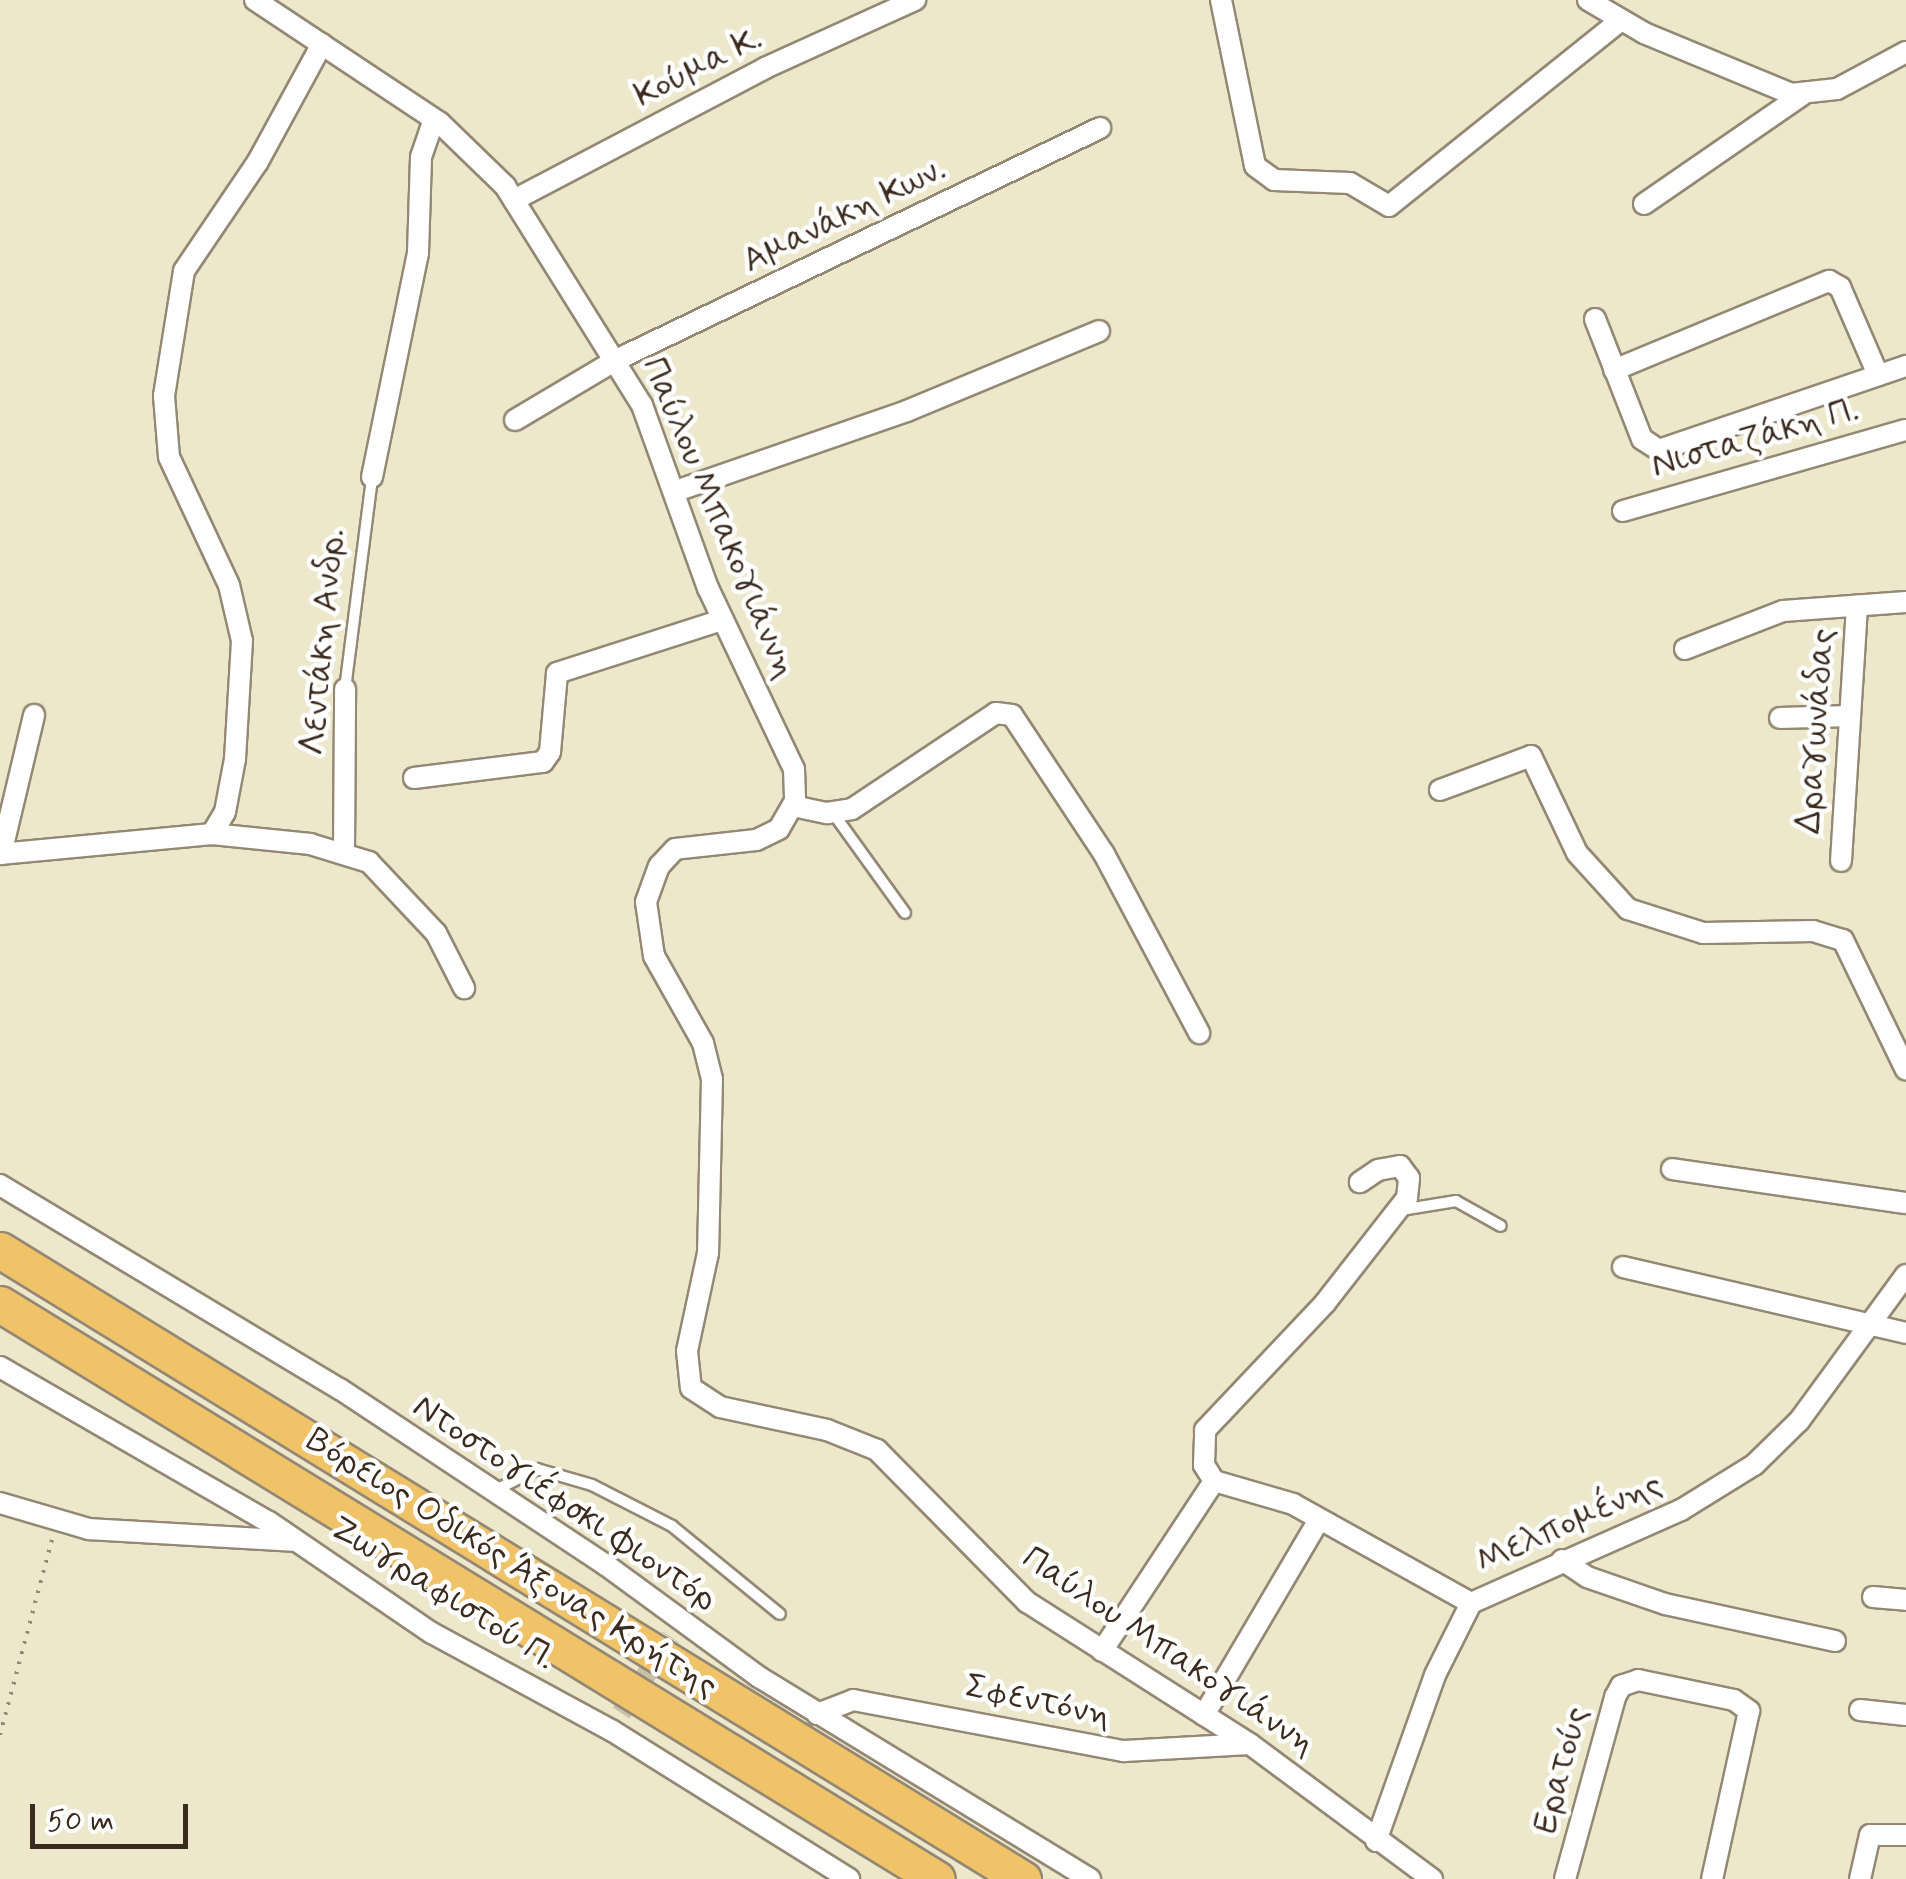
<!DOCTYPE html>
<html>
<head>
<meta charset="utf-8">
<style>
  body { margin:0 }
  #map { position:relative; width:1906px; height:1879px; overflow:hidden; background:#ede7cb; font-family:Mynerve,sans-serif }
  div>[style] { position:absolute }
  .minor-tunnel>* { height:20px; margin-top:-10px; transform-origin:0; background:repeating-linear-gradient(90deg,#c9c1a8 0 20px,transparent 0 30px) }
  .path>* { height:4px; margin-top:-2px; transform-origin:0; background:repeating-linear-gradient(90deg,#948874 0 2.5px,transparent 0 10.5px) }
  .roads { filter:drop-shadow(2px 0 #948874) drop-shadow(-2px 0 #948874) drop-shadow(0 2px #948874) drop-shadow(0 -2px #948874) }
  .service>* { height:10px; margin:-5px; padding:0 5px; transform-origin:5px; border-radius:5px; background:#fff }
  .minor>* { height:20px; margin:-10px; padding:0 10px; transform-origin:10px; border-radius:10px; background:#fff }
  .motorway>* { height:35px; margin:-17.5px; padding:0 17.5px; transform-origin:17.5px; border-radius:17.5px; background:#f0c369 }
  span { translate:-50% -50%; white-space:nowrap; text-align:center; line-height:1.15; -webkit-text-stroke:9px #fff; paint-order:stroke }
  .street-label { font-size:35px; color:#3b2a1e }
  .scale { position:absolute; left:30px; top:1804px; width:158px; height:45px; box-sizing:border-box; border:5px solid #3b2a1e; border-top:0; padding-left:12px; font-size:30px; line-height:35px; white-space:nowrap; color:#3b2a1e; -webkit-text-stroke:8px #fff; paint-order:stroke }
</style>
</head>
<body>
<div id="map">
  <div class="minor-tunnel">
    <div style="left:621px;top:1713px;width:91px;rotate:-56.7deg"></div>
  </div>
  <div class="path">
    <div style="left:0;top:1735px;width:202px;rotate:-75.1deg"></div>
  </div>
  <div class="roads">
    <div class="service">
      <div style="left:345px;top:689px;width:214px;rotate:-82.7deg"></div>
      <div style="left:833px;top:813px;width:123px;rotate:54.2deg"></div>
      <div style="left:1401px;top:1210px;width:56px;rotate:-9.3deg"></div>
      <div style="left:1456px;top:1201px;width:51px;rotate:29.1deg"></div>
      <div style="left:492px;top:1492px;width:51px;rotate:-27.1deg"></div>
      <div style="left:537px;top:1469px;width:57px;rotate:16.2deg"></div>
      <div style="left:592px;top:1485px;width:90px;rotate:27.1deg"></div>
      <div style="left:672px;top:1526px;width:139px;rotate:39.2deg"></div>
    </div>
    <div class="minor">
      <div style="left:255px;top:0;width:222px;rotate:33.6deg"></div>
      <div style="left:440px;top:123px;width:91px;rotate:44.1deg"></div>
      <div style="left:505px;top:186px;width:258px;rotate:58deg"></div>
      <div style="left:642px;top:405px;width:195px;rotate:70.2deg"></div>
      <div style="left:708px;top:588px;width:200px;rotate:64.6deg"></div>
      <div style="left:794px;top:769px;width:32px;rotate:88deg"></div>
      <div style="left:795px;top:801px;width:32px;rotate:120deg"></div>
      <div style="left:779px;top:829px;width:25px;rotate:154deg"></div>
      <div style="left:756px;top:840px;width:81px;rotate:173.7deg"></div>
      <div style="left:675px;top:849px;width:23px;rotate:133deg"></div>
      <div style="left:659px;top:866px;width:38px;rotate:110deg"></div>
      <div style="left:646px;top:902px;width:55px;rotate:81.6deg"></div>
      <div style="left:654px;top:956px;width:100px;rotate:60.6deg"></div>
      <div style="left:703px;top:1043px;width:37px;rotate:76deg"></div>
      <div style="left:712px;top:1079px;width:174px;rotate:91.3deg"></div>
      <div style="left:708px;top:1253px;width:100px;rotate:102.1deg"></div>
      <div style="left:687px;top:1351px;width:37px;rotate:84deg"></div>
      <div style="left:691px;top:1388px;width:35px;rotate:33deg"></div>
      <div style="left:720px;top:1407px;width:109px;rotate:12.1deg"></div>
      <div style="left:827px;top:1430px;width:54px;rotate:21.8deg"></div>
      <div style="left:877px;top:1450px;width:214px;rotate:45.4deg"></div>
      <div style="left:1027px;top:1602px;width:264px;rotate:32.5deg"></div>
      <div style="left:1250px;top:1744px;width:227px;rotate:36.6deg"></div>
      <div style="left:1221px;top:0;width:169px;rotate:78.4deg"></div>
      <div style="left:1255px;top:166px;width:24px;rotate:36deg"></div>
      <div style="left:1274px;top:180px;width:76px;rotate:2.3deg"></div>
      <div style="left:1350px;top:183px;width:45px;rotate:30.5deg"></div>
      <div style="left:1389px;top:206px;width:296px;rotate:-38.7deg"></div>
      <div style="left:1588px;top:0;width:65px;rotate:30.5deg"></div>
      <div style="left:1644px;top:33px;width:159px;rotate:22.5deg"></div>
      <div style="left:1791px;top:94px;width:46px;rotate:-6.2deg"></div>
      <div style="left:1837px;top:89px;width:78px;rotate:-28.2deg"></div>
      <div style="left:322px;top:44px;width:136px;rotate:118.6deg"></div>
      <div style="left:257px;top:163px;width:130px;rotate:124.1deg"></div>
      <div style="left:184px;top:271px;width:127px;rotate:99.1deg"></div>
      <div style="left:164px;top:396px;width:61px;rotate:85.3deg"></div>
      <div style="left:169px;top:457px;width:141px;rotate:64.9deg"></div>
      <div style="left:229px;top:585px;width:57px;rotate:76.9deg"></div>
      <div style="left:242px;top:641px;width:118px;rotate:93.4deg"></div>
      <div style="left:235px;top:759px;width:54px;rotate:100.7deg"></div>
      <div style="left:225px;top:812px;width:26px;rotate:121deg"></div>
      <div style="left:212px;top:834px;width:99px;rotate:5.8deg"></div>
      <div style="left:310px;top:844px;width:62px;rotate:17deg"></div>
      <div style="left:369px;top:862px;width:98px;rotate:46.7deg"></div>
      <div style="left:436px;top:933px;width:62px;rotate:63deg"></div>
      <div style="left:514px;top:200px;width:284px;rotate:-27.7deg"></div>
      <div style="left:765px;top:68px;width:165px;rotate:-24.4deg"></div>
      <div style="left:1644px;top:204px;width:192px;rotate:-34.6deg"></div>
      <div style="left:1595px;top:319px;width:129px;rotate:68.6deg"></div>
      <div style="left:1642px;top:439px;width:20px;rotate:33deg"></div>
      <div style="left:1659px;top:450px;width:261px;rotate:-18.8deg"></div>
      <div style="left:1614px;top:370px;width:233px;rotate:-22.5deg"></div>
      <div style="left:1829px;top:281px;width:13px;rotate:29deg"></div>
      <div style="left:1840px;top:287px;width:96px;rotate:66.6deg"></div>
      <div style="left:515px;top:420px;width:117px;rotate:-30.7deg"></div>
      <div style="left:616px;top:360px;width:537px;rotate:-25.61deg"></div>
      <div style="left:372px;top:477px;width:229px;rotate:-78.4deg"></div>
      <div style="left:418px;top:253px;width:96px;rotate:-88.2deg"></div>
      <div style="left:421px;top:157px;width:39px;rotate:-71deg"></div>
      <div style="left:676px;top:491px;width:244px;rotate:-19.1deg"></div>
      <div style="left:907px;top:411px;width:208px;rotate:-22.6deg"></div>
      <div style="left:1623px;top:511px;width:294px;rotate:-16deg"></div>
      <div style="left:1685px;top:649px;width:105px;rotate:-21.2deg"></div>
      <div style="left:1783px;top:611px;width:123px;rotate:-4.2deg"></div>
      <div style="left:1780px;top:718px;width:70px;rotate:-1.6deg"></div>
      <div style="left:414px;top:778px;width:130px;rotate:-7.1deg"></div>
      <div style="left:543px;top:762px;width:12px;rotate:-55deg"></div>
      <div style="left:550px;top:752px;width:79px;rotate:-84.9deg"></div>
      <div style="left:557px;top:673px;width:173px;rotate:-17.8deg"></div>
      <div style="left:1440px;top:790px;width:97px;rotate:-20.5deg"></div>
      <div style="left:1531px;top:756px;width:107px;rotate:64.6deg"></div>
      <div style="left:1577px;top:853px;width:76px;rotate:47.7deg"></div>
      <div style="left:1628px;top:909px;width:79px;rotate:17.7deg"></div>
      <div style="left:1703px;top:933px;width:110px;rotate:-1deg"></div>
      <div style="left:1813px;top:931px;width:31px;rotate:17deg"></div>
      <div style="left:1843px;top:940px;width:144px;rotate:64.1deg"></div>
      <div style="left:793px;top:806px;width:35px;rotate:12deg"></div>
      <div style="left:827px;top:813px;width:25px;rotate:-9deg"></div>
      <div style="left:852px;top:809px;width:173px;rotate:-33.7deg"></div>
      <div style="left:996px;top:713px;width:16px;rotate:7deg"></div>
      <div style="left:1012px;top:715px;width:167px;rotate:56.5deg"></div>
      <div style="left:1104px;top:854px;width:203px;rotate:62deg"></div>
      <div style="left:344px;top:851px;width:162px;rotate:-89.6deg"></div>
      <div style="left:0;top:854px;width:213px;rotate:-5.4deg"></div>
      <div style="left:1px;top:854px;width:143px;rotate:-76.6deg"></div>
      <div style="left:1841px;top:861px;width:256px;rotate:-86.4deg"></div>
      <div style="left:1672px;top:1169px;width:236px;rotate:8.3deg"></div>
      <div style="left:0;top:1185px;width:397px;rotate:31deg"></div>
      <div style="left:340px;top:1389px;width:319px;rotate:33.5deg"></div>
      <div style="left:606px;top:1565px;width:190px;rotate:36.2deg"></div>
      <div style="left:759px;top:1677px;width:388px;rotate:31.4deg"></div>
      <div style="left:1623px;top:1267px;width:291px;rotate:13.1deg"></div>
      <div style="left:0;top:1367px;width:310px;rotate:30deg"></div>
      <div style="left:269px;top:1522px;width:197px;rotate:34.3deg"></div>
      <div style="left:432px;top:1633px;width:204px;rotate:28.5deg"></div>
      <div style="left:611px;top:1730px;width:281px;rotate:32deg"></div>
      <div style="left:1214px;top:1481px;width:82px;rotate:16.2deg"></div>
      <div style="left:1293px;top:1504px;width:204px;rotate:29.1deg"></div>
      <div style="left:0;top:1503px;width:93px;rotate:16.3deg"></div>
      <div style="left:89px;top:1529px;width:207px;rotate:3.3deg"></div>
      <div style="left:1562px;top:1560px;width:30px;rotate:34deg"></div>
      <div style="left:1587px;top:1577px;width:83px;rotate:19.1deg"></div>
      <div style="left:1665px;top:1604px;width:174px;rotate:12.3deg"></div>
      <div style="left:1873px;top:1597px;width:33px;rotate:5deg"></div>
      <div style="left:1102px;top:1651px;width:204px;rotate:-56.6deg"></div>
      <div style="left:1214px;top:1481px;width:19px;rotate:-122deg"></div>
      <div style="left:1204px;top:1465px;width:35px;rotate:-88deg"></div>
      <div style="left:1205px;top:1430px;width:175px;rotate:-46.6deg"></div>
      <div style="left:1325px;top:1303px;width:133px;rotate:-52deg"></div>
      <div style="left:1407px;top:1198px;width:20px;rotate:-84deg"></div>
      <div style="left:1409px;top:1178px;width:15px;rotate:-127deg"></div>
      <div style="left:1400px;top:1166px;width:22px;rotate:170deg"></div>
      <div style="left:1378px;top:1170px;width:22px;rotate:146deg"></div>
      <div style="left:1860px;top:1710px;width:46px;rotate:6.2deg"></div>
      <div style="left:817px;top:1714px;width:39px;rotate:-21deg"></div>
      <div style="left:853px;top:1700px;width:276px;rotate:10.7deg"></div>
      <div style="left:1124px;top:1751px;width:126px;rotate:-3.2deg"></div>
      <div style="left:1204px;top:1715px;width:226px;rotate:-59.5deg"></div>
      <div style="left:1376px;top:1841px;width:176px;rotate:-70.4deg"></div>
      <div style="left:1435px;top:1675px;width:80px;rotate:-63.4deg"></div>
      <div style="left:1471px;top:1603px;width:230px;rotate:-23.9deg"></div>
      <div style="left:1681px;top:1510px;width:86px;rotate:-31.7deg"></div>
      <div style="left:1754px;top:1465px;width:63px;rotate:-44.4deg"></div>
      <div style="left:1799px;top:1421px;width:181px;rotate:-53.8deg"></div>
      <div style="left:1565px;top:1879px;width:189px;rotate:-74.6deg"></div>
      <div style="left:1615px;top:1697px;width:13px;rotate:-61deg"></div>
      <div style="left:1621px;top:1686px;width:18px;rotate:-19deg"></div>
      <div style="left:1638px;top:1680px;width:98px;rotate:11.8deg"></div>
      <div style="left:1734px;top:1700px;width:19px;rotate:36deg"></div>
      <div style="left:1749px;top:1711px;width:172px;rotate:102.4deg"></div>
      <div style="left:1860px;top:1879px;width:45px;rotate:-77.2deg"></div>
      <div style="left:1870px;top:1835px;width:36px"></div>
    </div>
    <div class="motorway">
      <div style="left:0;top:1250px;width:1201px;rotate:31.59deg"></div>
      <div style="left:0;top:1304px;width:1099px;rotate:31.54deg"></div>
    </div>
  </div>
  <div class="street-label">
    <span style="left:698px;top:67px;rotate:-27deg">Κούμα Κ.</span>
    <span style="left:844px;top:215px;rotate:-26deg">Αμανάκη Κων.</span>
    <span style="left:1755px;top:438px;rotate:-16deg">Νισταζάκη Π.</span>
    <span style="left:719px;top:518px;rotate:67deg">Παύλου Μπακογιάννη</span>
    <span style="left:323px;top:642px;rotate:-85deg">Λεντάκη Ανδρ.</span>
    <span style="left:1816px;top:731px;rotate:-86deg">Δραγωνάδας</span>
    <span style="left:565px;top:1503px;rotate:34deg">Ντοστογιέφσκι Φιοντόρ</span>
    <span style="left:1569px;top:1523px;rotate:-24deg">Μελπομένης</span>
    <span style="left:512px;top:1563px;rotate:32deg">Βόρειος Οδικός Άξονας Κρήτης</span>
    <span style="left:443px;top:1593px;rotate:32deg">Ζωγραφιστού Π.</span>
    <span style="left:1169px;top:1651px;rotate:34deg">Παύλου Μπακογιάννη</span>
    <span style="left:1038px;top:1701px;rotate:12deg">Σφεντόνη</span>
    <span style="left:1561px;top:1770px;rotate:-75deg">Ερατούς</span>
  </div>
  <div class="scale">50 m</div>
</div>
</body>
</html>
